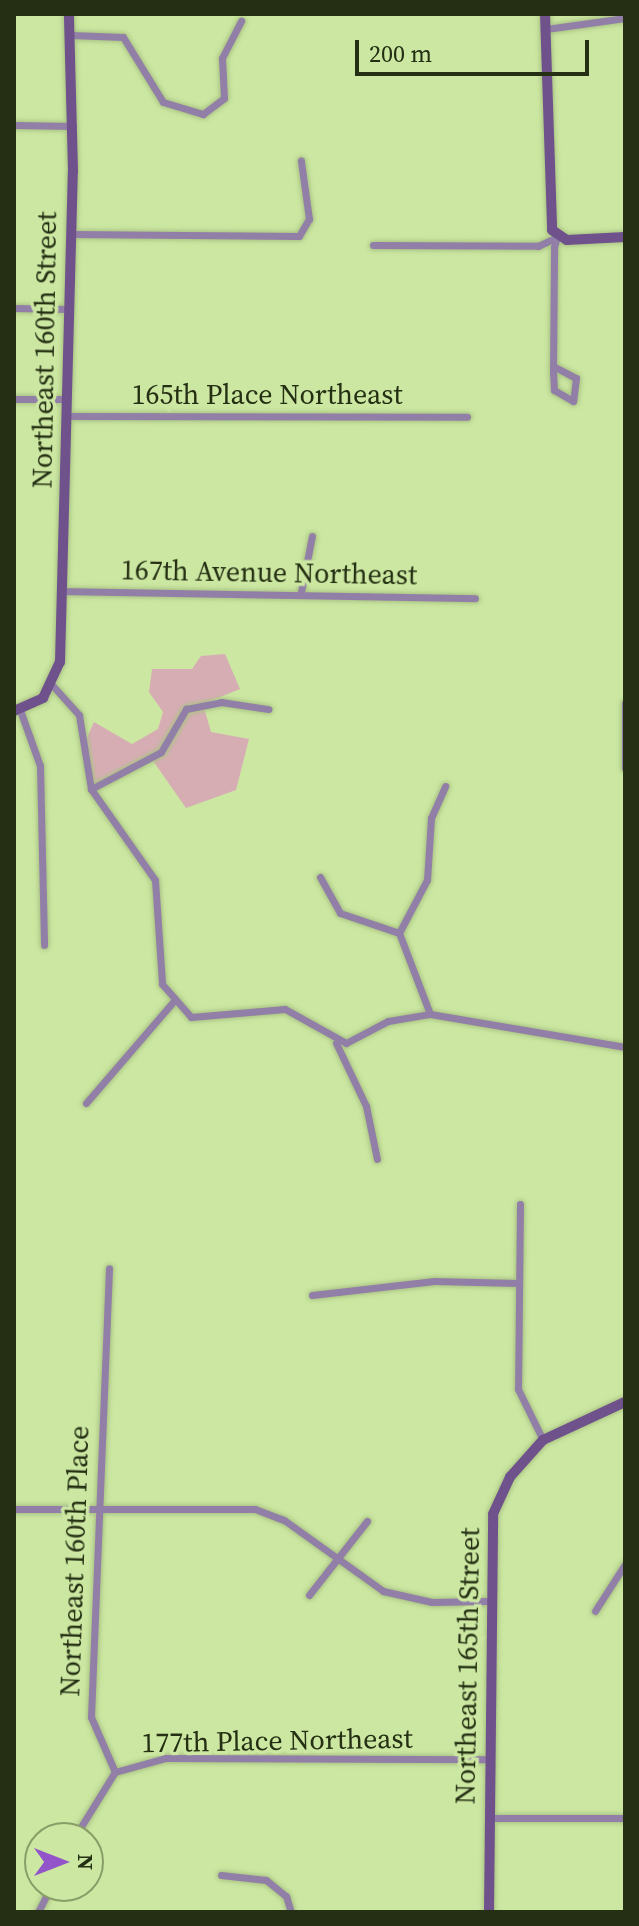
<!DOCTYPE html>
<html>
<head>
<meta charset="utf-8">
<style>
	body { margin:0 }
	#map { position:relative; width:639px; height:1926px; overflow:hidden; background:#cbe7a1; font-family:"Source Serif 4",serif }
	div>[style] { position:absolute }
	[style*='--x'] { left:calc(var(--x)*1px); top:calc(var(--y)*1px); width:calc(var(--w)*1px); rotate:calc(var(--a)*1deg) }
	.green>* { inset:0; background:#d7adb4 }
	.roads { filter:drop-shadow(0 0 2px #aac285) drop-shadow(0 0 2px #aac285) }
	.street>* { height:7px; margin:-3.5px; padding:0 3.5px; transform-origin:3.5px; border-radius:3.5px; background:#927fa7 }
	.secondary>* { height:10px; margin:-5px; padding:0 5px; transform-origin:5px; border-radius:5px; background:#6f528c }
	span { translate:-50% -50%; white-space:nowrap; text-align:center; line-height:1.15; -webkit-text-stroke:7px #cbe7a1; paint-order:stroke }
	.street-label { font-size:28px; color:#242f13 }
	.frame { position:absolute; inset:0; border:16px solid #242f13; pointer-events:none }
	.north { position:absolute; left:24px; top:1822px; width:80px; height:80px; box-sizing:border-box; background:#cbe7a1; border:2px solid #889d68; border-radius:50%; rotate:90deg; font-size:22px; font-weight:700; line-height:32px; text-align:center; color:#242f13 }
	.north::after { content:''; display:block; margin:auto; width:28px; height:36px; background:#9354ca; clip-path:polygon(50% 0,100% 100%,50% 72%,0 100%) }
	.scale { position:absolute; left:355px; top:40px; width:234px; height:36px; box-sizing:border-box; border:4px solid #242f13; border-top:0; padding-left:10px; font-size:24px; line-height:28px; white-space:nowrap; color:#242f13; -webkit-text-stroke:6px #cbe7a1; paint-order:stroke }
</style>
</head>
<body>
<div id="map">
	<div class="green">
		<div style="clip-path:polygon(225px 654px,240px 689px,203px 704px,211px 732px,249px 739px,236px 790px,186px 808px,151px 758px,91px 789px,84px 744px,94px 722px,132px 744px,158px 729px,163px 712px,149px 692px,152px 669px,192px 669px,201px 656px)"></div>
	</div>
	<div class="roads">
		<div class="street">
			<div style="--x:546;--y:29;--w:80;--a:-7.9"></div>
			<div style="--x:70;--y:35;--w:53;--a:2.2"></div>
			<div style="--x:123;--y:37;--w:76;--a:58.4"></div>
			<div style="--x:163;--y:102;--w:42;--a:16.7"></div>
			<div style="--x:203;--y:114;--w:26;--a:-37"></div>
			<div style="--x:224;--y:98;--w:40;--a:-92.9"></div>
			<div style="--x:222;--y:58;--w:42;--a:-62.8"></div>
			<div style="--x:14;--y:125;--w:59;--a:1"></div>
			<div style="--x:71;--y:234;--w:228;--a:0.5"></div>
			<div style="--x:299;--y:236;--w:20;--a:-60"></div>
			<div style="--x:309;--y:219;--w:59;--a:-97.9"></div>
			<div style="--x:373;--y:245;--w:165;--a:0.3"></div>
			<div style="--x:538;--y:246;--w:21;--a:-25"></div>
			<div style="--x:14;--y:308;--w:54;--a:1.1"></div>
			<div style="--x:553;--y:366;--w:26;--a:28"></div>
			<div style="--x:576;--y:378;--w:23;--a:97"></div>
			<div style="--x:573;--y:401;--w:22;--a:-150"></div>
			<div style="--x:554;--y:390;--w:17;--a:-93"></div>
			<div style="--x:553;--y:373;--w:126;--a:-89.5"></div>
			<div style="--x:554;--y:247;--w:10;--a:-73"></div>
			<div style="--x:14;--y:399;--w:53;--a:0"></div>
			<div style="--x:67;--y:416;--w:400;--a:0.1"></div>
			<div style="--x:62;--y:591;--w:413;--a:1"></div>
			<div style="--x:301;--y:592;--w:57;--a:-78.9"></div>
			<div style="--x:53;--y:686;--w:39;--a:48"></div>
			<div style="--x:79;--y:715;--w:75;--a:80.8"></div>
			<div style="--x:91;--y:789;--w:111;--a:54.9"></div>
			<div style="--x:155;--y:880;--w:104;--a:86.1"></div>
			<div style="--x:162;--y:984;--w:44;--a:48.7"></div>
			<div style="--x:191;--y:1017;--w:94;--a:-4.9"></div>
			<div style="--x:285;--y:1009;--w:70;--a:29.1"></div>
			<div style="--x:346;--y:1043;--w:47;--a:-27.6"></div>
			<div style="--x:388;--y:1021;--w:43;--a:-9.5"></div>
			<div style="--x:430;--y:1014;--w:198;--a:9.6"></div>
			<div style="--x:625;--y:703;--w:65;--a:90"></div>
			<div style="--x:20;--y:710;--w:59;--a:70.3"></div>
			<div style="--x:40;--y:766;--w:179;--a:88.7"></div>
			<div style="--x:91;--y:789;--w:79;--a:-27.9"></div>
			<div style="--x:161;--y:752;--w:50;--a:-59.8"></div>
			<div style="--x:186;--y:709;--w:36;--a:-11"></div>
			<div style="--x:221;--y:702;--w:48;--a:8.5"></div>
			<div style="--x:320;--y:877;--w:41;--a:60.9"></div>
			<div style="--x:340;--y:913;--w:62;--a:18.7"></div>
			<div style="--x:430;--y:1014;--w:87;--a:-110.9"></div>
			<div style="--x:399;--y:933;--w:60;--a:-62.2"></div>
			<div style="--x:427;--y:880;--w:62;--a:-86.3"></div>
			<div style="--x:431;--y:818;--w:35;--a:-66"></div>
			<div style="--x:336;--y:1043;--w:70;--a:64.5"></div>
			<div style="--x:366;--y:1106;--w:54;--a:78.3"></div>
			<div style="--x:86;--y:1103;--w:132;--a:-49.3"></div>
			<div style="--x:520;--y:1204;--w:185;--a:90.6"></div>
			<div style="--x:518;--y:1389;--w:57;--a:63.9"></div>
			<div style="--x:312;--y:1295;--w:123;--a:-6.5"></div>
			<div style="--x:434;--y:1281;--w:85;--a:1.3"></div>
			<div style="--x:14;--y:1509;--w:241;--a:0"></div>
			<div style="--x:255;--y:1509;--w:31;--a:21"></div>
			<div style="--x:284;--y:1520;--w:122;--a:35.6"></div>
			<div style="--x:383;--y:1591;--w:50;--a:12.7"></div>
			<div style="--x:432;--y:1602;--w:56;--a:-1"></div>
			<div style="--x:309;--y:1595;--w:94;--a:-51.9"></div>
			<div style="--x:595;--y:1611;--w:56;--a:-57.4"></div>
			<div style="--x:115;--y:1772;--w:52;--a:-15.6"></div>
			<div style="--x:165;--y:1758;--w:324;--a:0.2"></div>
			<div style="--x:489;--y:1818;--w:136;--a:0"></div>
			<div style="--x:74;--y:1838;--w:78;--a:-58.2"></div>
			<div style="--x:115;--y:1772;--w:60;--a:-113.6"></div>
			<div style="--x:91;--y:1717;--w:449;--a:-87.7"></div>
			<div style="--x:221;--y:1875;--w:45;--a:6.3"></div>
			<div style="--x:266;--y:1880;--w:26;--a:39"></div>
			<div style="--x:286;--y:1896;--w:17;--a:73"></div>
			<div style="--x:38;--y:1912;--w:29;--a:-63"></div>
		</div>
		<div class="secondary">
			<div style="--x:545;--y:14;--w:216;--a:88.1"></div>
			<div style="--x:552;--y:230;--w:18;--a:34"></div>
			<div style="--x:567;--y:240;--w:58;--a:-3"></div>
			<div style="--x:14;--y:711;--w:32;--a:-24"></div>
			<div style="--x:43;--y:698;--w:40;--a:-65"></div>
			<div style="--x:60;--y:662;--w:491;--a:-88.5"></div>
			<div style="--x:73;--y:171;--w:157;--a:-91.5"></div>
			<div style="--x:489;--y:1912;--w:398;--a:-89.4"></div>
			<div style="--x:493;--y:1514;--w:41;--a:-65.3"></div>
			<div style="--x:510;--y:1477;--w:50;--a:-48.3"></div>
			<div style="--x:543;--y:1440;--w:90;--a:-24.9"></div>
		</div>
	</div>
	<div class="street-label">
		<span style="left:44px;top:350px;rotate:-89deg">Northeast 160th Street</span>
		<span style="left:267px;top:394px">165th Place Northeast</span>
		<span style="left:269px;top:572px;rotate:1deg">167th Avenue Northeast</span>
		<span style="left:74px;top:1561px;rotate:-88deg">Northeast 160th Place</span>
		<span style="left:467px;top:1666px;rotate:-89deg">Northeast 165th Street</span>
		<span style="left:277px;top:1740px;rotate:-1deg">177th Place Northeast</span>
	</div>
	<div class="frame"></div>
	<div class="north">N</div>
	<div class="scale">200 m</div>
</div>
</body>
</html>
